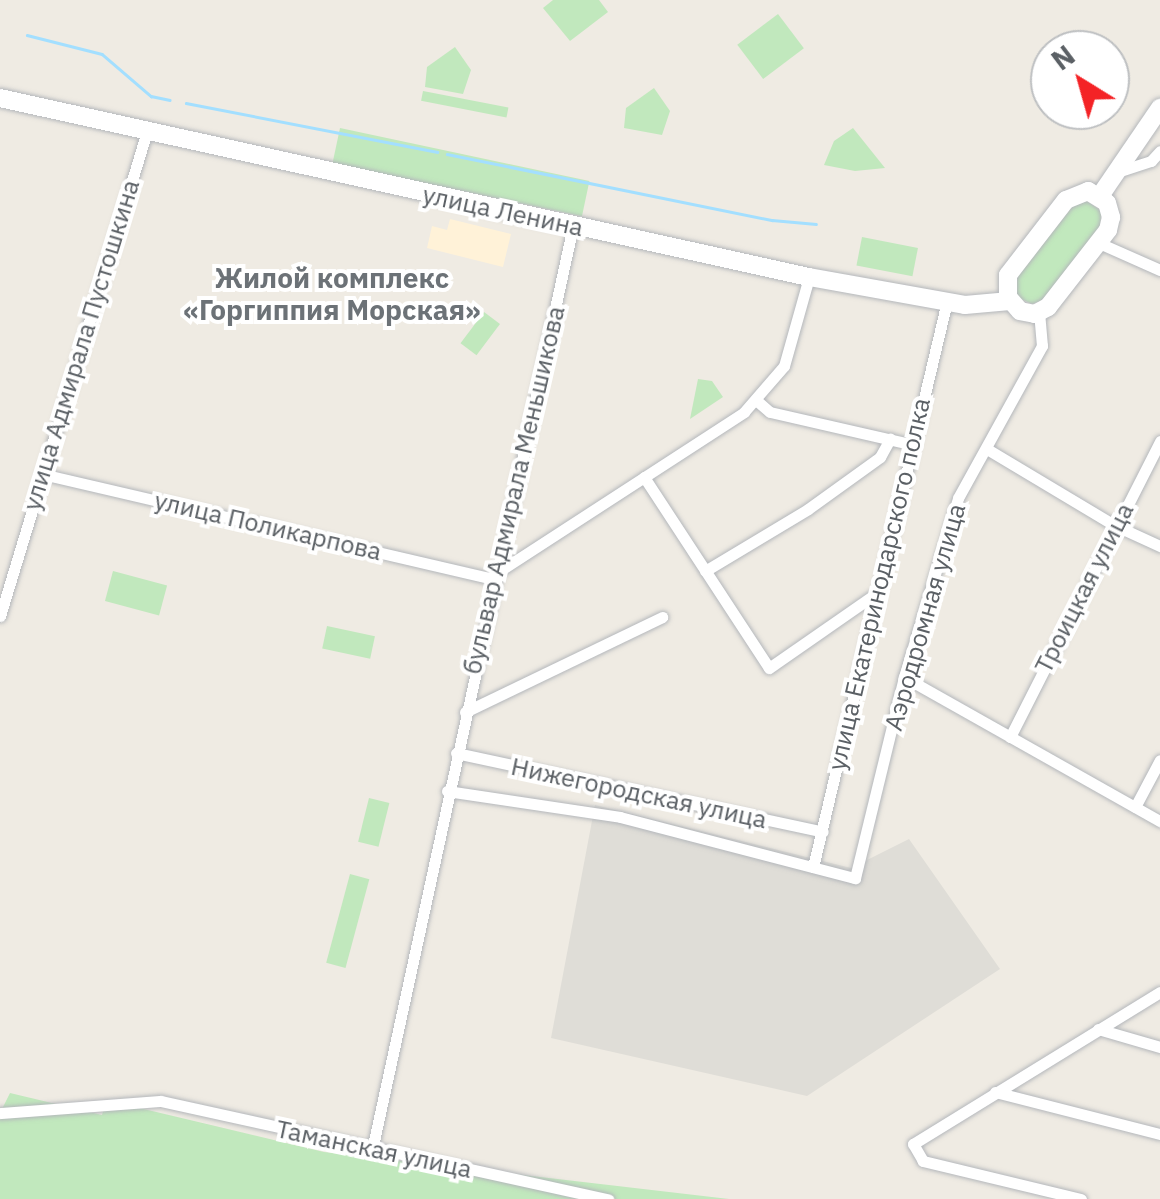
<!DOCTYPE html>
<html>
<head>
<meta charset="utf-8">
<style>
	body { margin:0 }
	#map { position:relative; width:1160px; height:1199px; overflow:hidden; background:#efebe3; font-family:"IBM Plex Sans",sans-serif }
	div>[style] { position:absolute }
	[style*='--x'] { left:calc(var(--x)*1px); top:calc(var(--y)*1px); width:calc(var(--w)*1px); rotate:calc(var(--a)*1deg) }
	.commercial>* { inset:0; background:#fff2d8 }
	.industrial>* { inset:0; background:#dfddd7 }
	.green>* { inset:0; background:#c1e8bd; transform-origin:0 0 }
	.stream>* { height:2.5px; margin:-1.25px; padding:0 1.25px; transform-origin:1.25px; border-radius:1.25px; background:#a3dfff }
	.roads { filter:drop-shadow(0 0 2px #b4b7bb) drop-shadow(0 0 2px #b4b7bb) }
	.street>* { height:11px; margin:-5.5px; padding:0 5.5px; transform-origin:5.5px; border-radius:5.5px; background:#fff }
	.secondary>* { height:18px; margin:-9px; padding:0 9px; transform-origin:9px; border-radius:9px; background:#fff }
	span { translate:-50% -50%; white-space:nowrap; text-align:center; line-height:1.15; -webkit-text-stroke:8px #fff; paint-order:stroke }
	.street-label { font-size:25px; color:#5b6065 }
	.neighbourhood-label { font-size:28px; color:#6c7277; font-weight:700 }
	.north { position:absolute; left:1030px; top:30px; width:100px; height:100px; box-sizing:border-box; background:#fff; border:2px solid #bdbfc1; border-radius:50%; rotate:323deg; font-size:28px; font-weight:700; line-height:40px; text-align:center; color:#5b6065 }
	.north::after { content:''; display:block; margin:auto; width:35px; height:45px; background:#f42326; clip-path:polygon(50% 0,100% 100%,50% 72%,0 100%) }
</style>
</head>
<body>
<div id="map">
	<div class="commercial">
		<div style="clip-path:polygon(450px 219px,511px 234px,503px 267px,427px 248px,432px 226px,447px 230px)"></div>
	</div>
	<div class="industrial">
		<div style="clip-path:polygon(595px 805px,851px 868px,909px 839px,1000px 969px,807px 1096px,551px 1038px)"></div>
	</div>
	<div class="green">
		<div style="clip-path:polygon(553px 0,599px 0,608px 12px,570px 41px,543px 8px)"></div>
		<div style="left:778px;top:14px;width:43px;height:51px;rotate:53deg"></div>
		<div style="clip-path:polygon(455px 47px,471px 70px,463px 94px,425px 87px,427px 67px)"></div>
		<div style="clip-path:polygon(654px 88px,670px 111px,662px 135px,624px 128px,626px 108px)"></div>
		<div style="left:423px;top:91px;width:87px;height:10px;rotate:11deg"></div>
		<div style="left:340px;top:128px;width:255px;height:36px;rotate:12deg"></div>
		<div style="clip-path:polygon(853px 128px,885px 168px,855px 171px,824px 165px,834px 141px)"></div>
		<div style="clip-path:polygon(1087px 201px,1101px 211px,1100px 228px,1043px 300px,1032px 304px,1019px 298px,1015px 291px,1018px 275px,1073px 206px)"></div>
		<div style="left:862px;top:237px;width:57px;height:29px;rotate:11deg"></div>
		<div style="left:484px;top:312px;width:20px;height:39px;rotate:37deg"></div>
		<div style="clip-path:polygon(698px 379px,712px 381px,723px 397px,690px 419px)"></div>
		<div style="left:113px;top:571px;width:56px;height:31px;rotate:15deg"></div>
		<div style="left:327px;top:626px;width:49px;height:23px;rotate:12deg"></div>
		<div style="left:369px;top:798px;width:21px;height:45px;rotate:14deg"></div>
		<div style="left:350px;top:874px;width:20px;height:92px;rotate:15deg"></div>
		<div style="clip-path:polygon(10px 1093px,102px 1115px,106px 1100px,324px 1152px,729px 1199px,0 1199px,0 1113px)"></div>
	</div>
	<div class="stream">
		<div style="--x:27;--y:35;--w:77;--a:14.2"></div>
		<div style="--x:102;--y:54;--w:65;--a:40.6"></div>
		<div style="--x:151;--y:96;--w:19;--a:12"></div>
		<div style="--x:186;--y:103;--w:256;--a:11"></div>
		<div style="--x:447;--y:154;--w:332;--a:11.5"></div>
		<div style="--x:772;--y:220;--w:44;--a:5.2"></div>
	</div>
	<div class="roads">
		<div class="street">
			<div style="--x:1117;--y:172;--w:36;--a:-18"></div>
			<div style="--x:1151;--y:161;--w:13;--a:-48"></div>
			<div style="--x:1099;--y:243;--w:67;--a:23.9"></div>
			<div style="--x:756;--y:400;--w:18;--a:41"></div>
			<div style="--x:770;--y:412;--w:144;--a:12.9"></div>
			<div style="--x:987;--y:449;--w:148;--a:30.9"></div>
			<div style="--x:1114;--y:525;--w:51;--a:24.5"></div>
			<div style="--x:42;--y:474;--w:465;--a:13.1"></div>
			<div style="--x:644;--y:477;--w:228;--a:56.8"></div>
			<div style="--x:769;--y:668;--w:128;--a:-34.8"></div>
			<div style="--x:705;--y:571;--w:120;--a:-31"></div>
			<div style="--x:808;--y:509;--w:89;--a:-35.8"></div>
			<div style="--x:880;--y:457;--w:21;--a:-61"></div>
			<div style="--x:495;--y:574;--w:297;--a:-33"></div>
			<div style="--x:744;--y:412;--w:61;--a:-49"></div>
			<div style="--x:784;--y:366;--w:92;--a:-74.3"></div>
			<div style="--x:0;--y:616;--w:507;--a:-73.14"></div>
			<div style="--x:904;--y:677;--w:294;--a:29.4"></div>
			<div style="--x:465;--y:712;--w:219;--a:-25.7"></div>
			<div style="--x:1010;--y:737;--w:332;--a:-63.1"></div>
			<div style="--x:456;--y:753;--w:375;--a:12.1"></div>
			<div style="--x:447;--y:791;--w:175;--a:8.5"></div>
			<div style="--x:620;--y:817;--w:243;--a:14.6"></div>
			<div style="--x:855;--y:878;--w:207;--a:-76.3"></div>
			<div style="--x:904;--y:677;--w:187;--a:-73.2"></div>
			<div style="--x:958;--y:498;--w:174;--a:-61.1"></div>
			<div style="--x:1042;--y:346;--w:34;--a:-95"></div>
			<div style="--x:1135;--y:807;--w:53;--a:-62"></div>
			<div style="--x:813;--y:867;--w:582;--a:-76.68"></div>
			<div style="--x:1098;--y:1029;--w:65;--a:16.2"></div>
			<div style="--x:995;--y:1092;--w:170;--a:14.3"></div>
			<div style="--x:0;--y:1113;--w:161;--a:-4.3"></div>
			<div style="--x:161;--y:1101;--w:458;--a:12.4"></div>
			<div style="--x:372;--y:1150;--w:946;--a:-77.73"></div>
			<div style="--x:1081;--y:1199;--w:163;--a:-166.5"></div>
			<div style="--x:923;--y:1161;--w:20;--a:-120"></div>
			<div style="--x:913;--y:1144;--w:290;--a:-31.6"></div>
		</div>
		<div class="secondary">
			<div style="--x:0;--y:98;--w:829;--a:12.48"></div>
			<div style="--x:809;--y:277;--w:158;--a:10.2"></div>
			<div style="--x:965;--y:305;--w:45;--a:-5.1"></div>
			<div style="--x:1088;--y:191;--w:22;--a:32"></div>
			<div style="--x:1107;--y:203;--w:15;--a:74"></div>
			<div style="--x:1111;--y:217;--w:13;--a:103"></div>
			<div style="--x:1108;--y:230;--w:98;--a:127.9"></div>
			<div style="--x:1048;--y:307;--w:15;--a:152"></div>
			<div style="--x:1035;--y:314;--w:15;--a:-169"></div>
			<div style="--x:1020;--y:311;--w:18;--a:-131"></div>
			<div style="--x:1008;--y:297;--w:22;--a:-90"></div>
			<div style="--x:1008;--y:275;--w:95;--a:-52.3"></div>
			<div style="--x:1066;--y:200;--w:24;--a:-22"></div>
			<div style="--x:1100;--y:196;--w:107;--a:-55.7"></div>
		</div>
	</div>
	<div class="street-label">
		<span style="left:503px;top:211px;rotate:12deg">улица Ленина</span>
		<span style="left:81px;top:345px;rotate:-73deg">улица Адмирала Пустошкина</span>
		<span style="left:514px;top:490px;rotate:-77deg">бульвар Адмирала Меньшикова</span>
		<span style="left:268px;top:526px;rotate:13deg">улица Поликарпова</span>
		<span style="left:879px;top:584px;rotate:-77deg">улица Екатеринодарского полка</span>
		<span style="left:1084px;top:588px;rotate:-63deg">Троицкая улица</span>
		<span style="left:925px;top:617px;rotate:-74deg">Аэродромная улица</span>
		<span style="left:639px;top:793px;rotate:12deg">Нижегородская улица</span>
		<span style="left:374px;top:1149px;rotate:12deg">Таманская улица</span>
	</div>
	<div class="neighbourhood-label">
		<span style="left:332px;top:294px">Жилой комплекс<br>«Горгиппия Морская»</span>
	</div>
	<div class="north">N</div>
</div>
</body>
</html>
